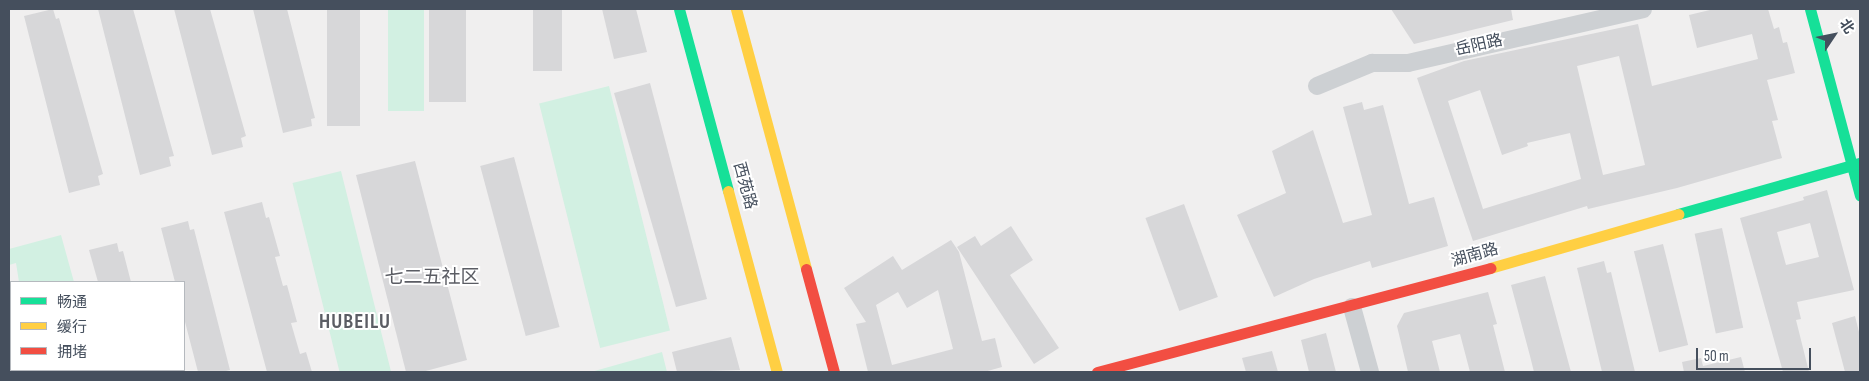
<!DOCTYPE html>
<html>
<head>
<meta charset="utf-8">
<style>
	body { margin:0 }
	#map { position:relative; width:1869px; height:381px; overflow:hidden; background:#f0efef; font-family:"Sofia Sans Condensed","Noto Sans SC",sans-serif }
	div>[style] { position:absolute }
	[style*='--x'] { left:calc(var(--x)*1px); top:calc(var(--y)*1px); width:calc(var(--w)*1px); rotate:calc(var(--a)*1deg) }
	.green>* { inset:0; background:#d2f0e2; transform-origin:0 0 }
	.building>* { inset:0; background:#d7d7d9; transform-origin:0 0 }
	.street>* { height:18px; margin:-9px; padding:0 9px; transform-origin:9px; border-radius:9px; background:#cdd0d3 }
	.fast>* { height:11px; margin:-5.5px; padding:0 5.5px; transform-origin:5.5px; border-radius:5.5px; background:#16e098 }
	.slow>* { height:11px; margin:-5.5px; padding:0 5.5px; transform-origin:5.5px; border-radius:5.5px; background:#ffcf43 }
	.jam>* { height:11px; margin:-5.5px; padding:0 5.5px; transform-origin:5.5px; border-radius:5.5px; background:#f24e42 }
	span { translate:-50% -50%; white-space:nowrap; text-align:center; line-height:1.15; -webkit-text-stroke:4px #fff; paint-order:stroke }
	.street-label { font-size:16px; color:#454f5d }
	.quarter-label { font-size:19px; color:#5b5d64 }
	.district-label { font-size:21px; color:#5b5d64; font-weight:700; letter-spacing:1px }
	.frame { position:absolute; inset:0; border:10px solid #454f5d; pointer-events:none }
	.legend { position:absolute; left:10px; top:281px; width:175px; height:90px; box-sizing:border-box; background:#fff; border:1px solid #b5b9be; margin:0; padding:6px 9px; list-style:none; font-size:15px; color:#454f5d }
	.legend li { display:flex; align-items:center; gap:10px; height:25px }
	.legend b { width:25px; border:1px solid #b5b9be }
	.north { position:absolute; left:1809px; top:10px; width:50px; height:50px; -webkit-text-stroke:4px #fff; paint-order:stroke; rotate:56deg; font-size:14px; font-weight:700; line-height:20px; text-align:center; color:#454f5d }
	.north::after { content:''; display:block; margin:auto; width:18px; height:22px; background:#454f5d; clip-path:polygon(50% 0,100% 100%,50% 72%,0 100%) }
	.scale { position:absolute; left:1696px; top:348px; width:115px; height:22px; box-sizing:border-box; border:2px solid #454f5d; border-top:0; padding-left:6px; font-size:15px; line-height:18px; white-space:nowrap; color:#454f5d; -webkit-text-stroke:4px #fff; paint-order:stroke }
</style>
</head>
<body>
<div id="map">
	<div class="green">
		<div style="left:388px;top:9px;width:36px;height:102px"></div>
		<div style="left:609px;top:86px;width:252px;height:72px;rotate:76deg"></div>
		<div style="left:341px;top:171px;width:207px;height:50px;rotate:76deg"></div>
		<div style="clip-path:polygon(61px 235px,74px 282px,19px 282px,16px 263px,9px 265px,9px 249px)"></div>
		<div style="clip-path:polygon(11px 284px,11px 370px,98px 372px,9px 372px)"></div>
		<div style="clip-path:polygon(662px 352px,667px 372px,591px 372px)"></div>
	</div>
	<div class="building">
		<div style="clip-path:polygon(53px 9px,56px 19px,59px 18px,103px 174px,98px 176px,100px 185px,69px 193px,24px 16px)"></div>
		<div style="clip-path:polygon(98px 9px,133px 9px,174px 156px,169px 157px,171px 166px,140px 175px)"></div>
		<div style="clip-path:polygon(174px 9px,210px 9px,246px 136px,241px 138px,243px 147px,212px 155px)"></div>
		<div style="clip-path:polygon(253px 9px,287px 9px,315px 118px,311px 119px,312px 126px,283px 133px)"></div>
		<div style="left:327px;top:9px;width:33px;height:117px"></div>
		<div style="left:429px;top:9px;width:37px;height:93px"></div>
		<div style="left:533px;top:9px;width:29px;height:62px"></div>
		<div style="clip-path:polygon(602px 9px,636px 9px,647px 52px,614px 59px)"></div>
		<div style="clip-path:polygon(1391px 9px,1511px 9px,1513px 20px,1414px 44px)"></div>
		<div style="clip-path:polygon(evenodd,1714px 9px,1768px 9px,1774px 29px,1779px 27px,1783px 43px,1787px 42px,1795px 73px,1767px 80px,1778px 120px,1772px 121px,1782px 158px,1677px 188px,1588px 209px,1587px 206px,1473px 241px,1417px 78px,1464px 61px,1638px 24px,1652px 86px,1758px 59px,1752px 34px,1697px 48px,1689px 15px,1714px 9px,1619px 56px,1645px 165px,1603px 175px,1577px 66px,1619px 56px,1714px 9px,1480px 90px,1502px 155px,1528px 146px,1527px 143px,1570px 133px,1581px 179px,1483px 209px,1448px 101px,1480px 90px)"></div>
		<div style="clip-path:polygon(650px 83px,707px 299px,676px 307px,614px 93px)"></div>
		<div style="clip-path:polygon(1362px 102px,1364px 110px,1383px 105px,1409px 204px,1434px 197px,1448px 246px,1372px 268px,1370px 261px,1314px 279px,1274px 297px,1237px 215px,1286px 193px,1272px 151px,1313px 130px,1343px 223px,1372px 215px,1343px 107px)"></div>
		<div style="left:514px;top:157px;width:176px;height:35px;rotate:75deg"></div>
		<div style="clip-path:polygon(415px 161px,467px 360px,422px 372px,406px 372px,356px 175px)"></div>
		<div style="clip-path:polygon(evenodd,1827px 190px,1854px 290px,1797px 302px,1801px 319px,1796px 320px,1809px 372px,1783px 372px,1740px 218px,1804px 200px,1803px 197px,1827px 190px,1810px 223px,1819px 257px,1786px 265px,1777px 232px,1810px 223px)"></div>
		<div style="clip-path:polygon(262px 202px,266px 218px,269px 217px,280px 256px,275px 257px,283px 286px,287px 285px,297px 322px,291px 323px,300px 354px,306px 352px,312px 372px,267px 372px,224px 212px)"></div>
		<div style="left:1184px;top:204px;width:99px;height:41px;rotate:70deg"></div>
		<div style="clip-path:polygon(188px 221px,190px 230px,194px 229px,230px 370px,222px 372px,198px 372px,184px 318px,184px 282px,175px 282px,161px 228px)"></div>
		<div style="clip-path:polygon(1011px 226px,1033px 260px,1010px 275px,1059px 348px,1034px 364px,957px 247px,975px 236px,981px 246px)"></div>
		<div style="left:1722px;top:228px;width:102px;height:28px;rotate:78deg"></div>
		<div style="clip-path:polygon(evenodd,951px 240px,959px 252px,982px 341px,995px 338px,1002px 367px,984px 372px,868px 372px,856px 324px,866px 322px,844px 288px,893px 256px,902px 270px,951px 240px,938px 290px,953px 349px,892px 365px,876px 305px,898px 292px,907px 308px,938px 290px)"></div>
		<div style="clip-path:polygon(117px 243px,119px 252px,123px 251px,131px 282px,98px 282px,89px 250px)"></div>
		<div style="left:1663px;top:244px;width:104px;height:30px;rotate:76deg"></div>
		<div style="clip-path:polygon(1604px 261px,1607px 273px,1611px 272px,1635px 372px,1602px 372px,1577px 268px)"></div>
		<div style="clip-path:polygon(1545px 276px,1571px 372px,1534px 372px,1530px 356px,1511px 285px)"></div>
		<div style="clip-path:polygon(1488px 292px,1497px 324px,1493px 325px,1505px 372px,1470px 372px,1460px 334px,1432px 341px,1440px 372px,1408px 372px,1397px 326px,1404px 313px)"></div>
		<div style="clip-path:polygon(1855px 316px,1860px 336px,1860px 372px,1845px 372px,1832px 323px)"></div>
		<div style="clip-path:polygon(1326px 333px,1336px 372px,1309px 372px,1301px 340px)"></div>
		<div style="clip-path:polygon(731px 337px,740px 370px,677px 372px,672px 352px)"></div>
		<div style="clip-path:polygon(1272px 351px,1278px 372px,1246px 372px,1242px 358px)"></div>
		<div style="clip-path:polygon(1741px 357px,1745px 372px,1684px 372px,1682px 362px,1701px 358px,1703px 366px)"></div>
	</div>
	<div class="street">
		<div style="--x:1317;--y:86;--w:60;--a:-22.7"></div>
		<div style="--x:1372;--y:63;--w:36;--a:0"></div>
		<div style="--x:1408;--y:63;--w:241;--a:-12.9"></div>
		<div style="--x:1352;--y:307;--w:67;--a:74.5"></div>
	</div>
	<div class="fast">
		<div style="--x:679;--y:9;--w:188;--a:74.9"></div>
		<div style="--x:1810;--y:9;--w:193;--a:75"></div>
		<div style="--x:1678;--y:214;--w:189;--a:-15.7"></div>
	</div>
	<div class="slow">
		<div style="--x:736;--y:9;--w:269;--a:74.9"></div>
		<div style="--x:728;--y:191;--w:188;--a:74.9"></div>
		<div style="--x:1490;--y:268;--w:196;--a:-16"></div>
	</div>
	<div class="jam">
		<div style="--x:806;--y:269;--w:107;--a:74.8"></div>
		<div style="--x:1097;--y:372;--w:407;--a:-14.8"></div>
	</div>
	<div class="street-label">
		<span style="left:1479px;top:46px;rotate:-13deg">岳阳路</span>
		<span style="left:744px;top:186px;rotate:75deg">西苑路</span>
		<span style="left:1475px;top:256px;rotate:-16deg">湖南路</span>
	</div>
	<div class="quarter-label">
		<span style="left:432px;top:278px">七二五社区</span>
	</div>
	<div class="district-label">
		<span style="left:355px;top:322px">HUBEILU</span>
	</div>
	<div class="frame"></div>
	<ul class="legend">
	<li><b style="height:6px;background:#16e098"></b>畅通</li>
	<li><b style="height:6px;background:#ffcf43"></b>缓行</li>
	<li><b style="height:6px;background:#f24e42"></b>拥堵</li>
	</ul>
	<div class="north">北</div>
	<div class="scale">50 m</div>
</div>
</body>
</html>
